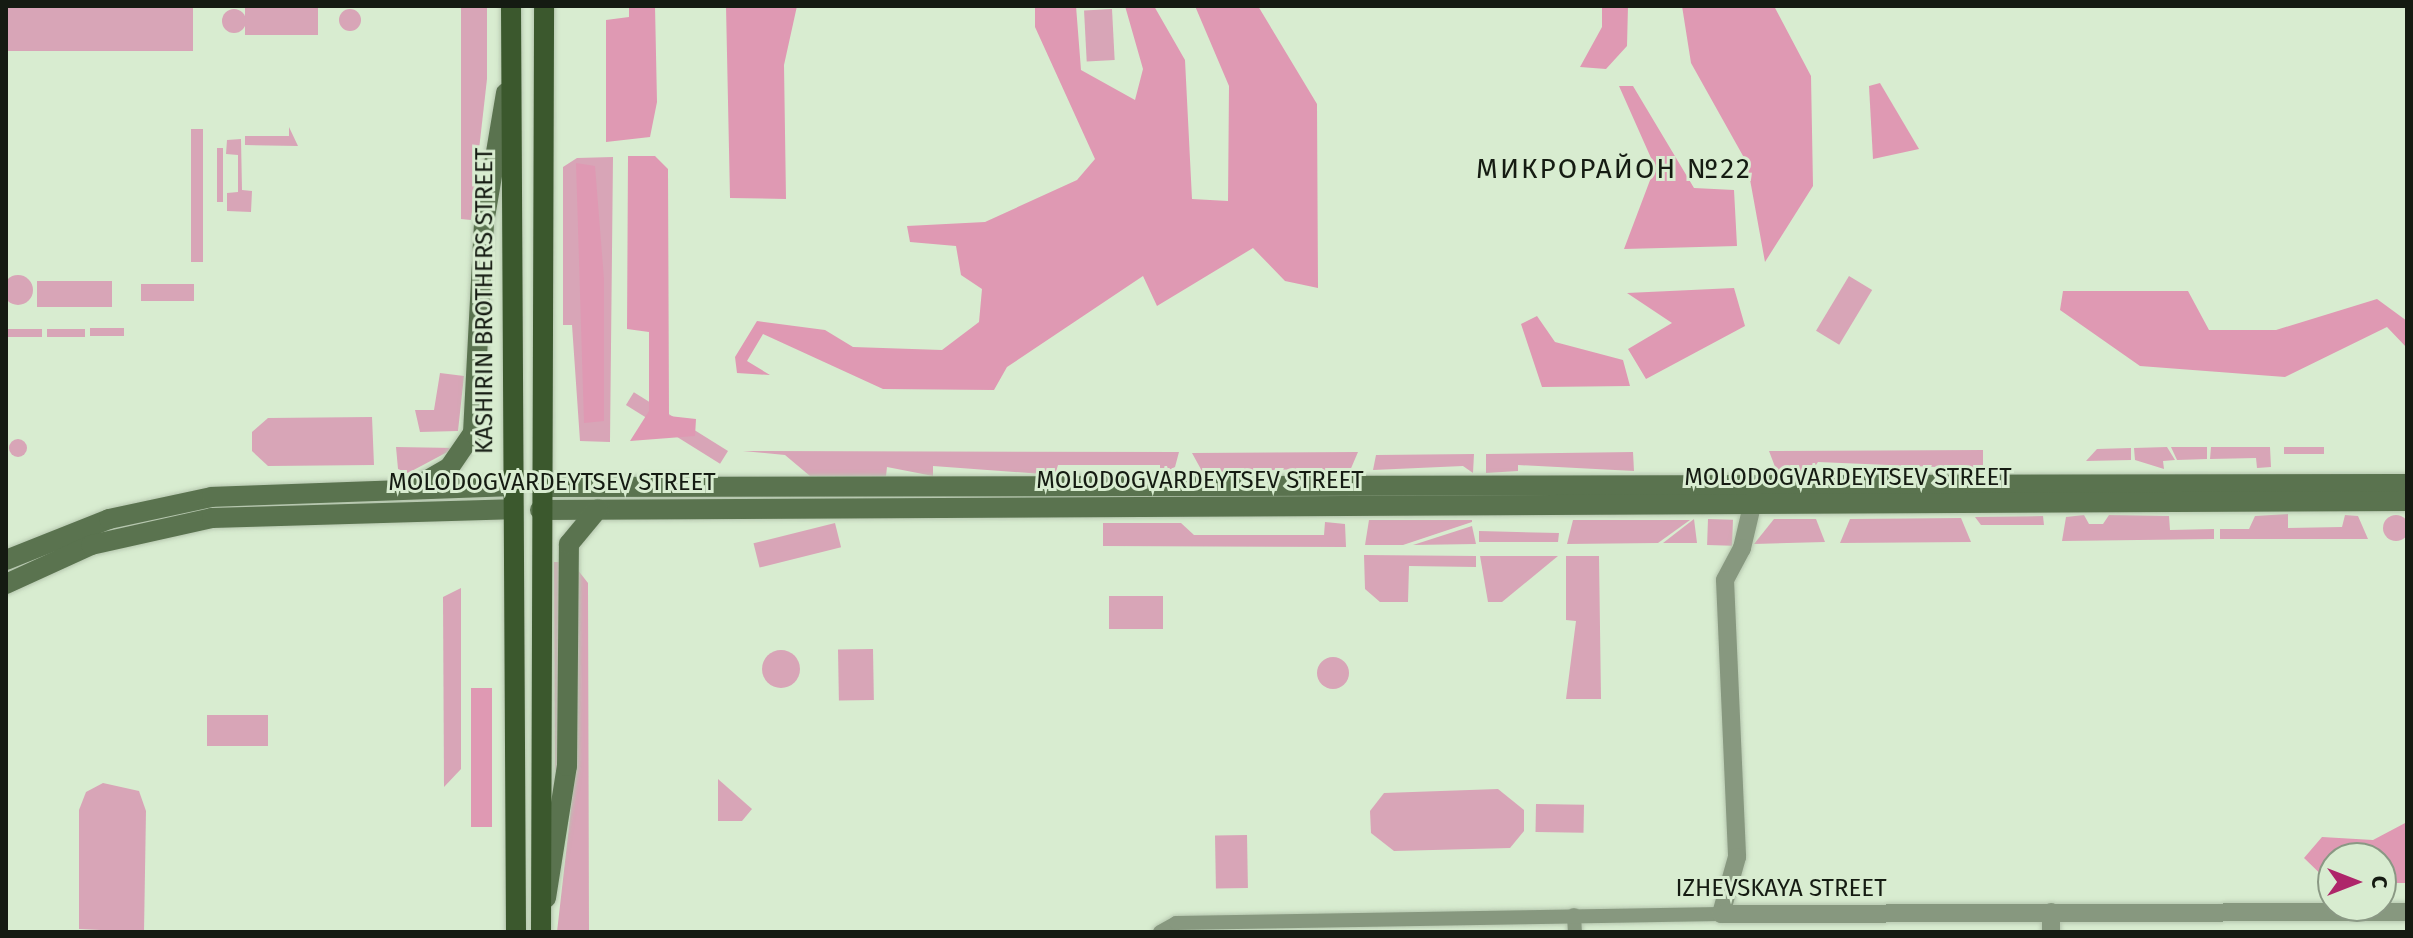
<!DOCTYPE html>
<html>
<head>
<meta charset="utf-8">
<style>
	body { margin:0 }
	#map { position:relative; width:2413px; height:938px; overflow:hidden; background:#d8ecd0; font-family:"Fira Sans",sans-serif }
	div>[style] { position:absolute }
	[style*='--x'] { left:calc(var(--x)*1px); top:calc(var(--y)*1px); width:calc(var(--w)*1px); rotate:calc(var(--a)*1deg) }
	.green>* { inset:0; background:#d8a5b7; transform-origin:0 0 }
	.round { border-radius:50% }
	.forest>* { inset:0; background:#df99b3; transform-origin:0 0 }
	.roads { filter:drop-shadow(0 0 2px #b5c6ae) drop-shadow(0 0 2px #b5c6ae) }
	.minor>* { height:14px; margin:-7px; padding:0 7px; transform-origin:7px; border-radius:7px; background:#87987f }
	.tertiary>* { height:18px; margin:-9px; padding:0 9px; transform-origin:9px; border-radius:9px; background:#87987f }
	.secondary>* { height:20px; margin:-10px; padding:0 10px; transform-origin:10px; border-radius:10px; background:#5a734f }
	.primary>* { height:20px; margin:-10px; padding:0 10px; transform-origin:10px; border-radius:10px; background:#3b582d }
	span { translate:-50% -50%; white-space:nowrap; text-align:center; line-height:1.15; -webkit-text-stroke:6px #d8ecd0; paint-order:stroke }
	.street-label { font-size:24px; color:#151b12 }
	.quarter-label { font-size:28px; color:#151b12; letter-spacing:2px }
	.frame { position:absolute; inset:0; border:8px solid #151b12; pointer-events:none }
	.north { position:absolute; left:2317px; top:842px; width:80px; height:80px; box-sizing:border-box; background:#d8ecd0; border:2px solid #8a9884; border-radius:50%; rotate:90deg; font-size:22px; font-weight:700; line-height:32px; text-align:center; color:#151b12 }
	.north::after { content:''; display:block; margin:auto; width:28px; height:36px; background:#ae266a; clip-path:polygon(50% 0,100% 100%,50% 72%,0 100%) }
</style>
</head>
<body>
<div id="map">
	<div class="green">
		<div style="left:6px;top:6px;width:187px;height:45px"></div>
		<div style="left:245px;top:6px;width:73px;height:29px"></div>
		<div style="clip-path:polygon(461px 6px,487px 6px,487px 79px,471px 220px,461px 219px)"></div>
		<div class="round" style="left:222px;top:9px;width:24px;height:24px"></div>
		<div class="round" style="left:339px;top:9px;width:22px;height:22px"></div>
		<div style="left:1112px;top:9px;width:51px;height:28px;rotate:87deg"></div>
		<div style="clip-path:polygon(289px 127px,298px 146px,245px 145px,245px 136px,289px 136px)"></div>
		<div style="left:191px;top:129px;width:12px;height:133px"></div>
		<div style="clip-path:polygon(241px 139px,242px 190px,252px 191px,251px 212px,227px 211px,227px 193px,238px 192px,238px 155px,226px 154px,227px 140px)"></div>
		<div style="left:217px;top:148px;width:6px;height:54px"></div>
		<div style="clip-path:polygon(613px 157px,610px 442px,580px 441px,572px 325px,563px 325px,563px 167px,577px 158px)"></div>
		<div class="round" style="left:3px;top:275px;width:30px;height:30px"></div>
		<div style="left:1849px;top:276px;width:27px;height:64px;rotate:31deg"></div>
		<div style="left:37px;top:281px;width:75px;height:26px"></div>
		<div style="left:141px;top:284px;width:53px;height:17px"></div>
		<div style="left:90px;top:328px;width:34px;height:8px"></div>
		<div style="left:6px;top:329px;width:36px;height:8px"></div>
		<div style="left:47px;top:329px;width:38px;height:8px"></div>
		<div style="clip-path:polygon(440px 373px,464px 376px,458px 431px,420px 432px,415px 410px,434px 410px)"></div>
		<div style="clip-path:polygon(372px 417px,374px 465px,268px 466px,252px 451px,252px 432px,268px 418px)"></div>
		<div class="round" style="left:9px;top:439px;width:18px;height:18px"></div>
		<div style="clip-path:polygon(396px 447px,455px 448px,408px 473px,398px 469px)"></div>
		<div style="clip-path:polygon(2167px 447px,2175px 460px,2163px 461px,2164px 469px,2135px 460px,2134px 448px)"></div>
		<div style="clip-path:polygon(2171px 447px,2207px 447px,2207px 459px,2177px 460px)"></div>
		<div style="clip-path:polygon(2211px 447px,2270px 447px,2271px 467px,2257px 468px,2256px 458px,2210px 459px)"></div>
		<div style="left:2284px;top:447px;width:40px;height:7px"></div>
		<div style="clip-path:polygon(2131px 448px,2131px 460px,2086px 461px,2097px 449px)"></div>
		<div style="clip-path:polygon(1983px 450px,1983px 469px,1818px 462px,1811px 472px,1777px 472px,1769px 451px)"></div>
		<div style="left:728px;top:451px;width:15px;height:111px;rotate:122deg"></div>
		<div style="clip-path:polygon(743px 451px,1179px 452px,1175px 467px,1160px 474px,1160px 465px,1058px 465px,1055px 475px,933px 466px,933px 476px,887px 467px,886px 476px,810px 476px,785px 455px)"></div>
		<div style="clip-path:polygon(1358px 452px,1349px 473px,1326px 474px,1322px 468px,1203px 473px,1192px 453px)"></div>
		<div style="clip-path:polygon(1633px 452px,1634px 471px,1518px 465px,1518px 471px,1486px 473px,1486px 454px)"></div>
		<div style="clip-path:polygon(1474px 454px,1473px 473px,1463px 466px,1373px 470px,1376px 455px)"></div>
		<div style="clip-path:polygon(2288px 514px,2288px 528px,2342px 527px,2345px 515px,2358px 516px,2368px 539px,2220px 539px,2220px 529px,2249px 529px,2255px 516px)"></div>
		<div class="round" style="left:2383px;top:515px;width:26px;height:26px"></div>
		<div style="clip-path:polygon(2084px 515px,2089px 524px,2103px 524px,2109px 515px,2169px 516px,2170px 530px,2214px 529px,2214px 539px,2062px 541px,2066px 517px)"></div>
		<div style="clip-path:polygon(2043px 516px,2044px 525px,1981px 525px,1975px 517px)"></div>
		<div style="clip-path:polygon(1961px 518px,1971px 542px,1840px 543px,1850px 519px)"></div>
		<div style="clip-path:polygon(1694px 519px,1697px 543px,1663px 543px)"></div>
		<div style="left:1708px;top:519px;width:25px;height:26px;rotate:2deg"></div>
		<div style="clip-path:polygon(1774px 519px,1816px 519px,1825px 542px,1754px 544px)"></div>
		<div style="clip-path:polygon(1369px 520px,1472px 520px,1472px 522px,1403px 545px,1365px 545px)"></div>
		<div style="clip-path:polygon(1573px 520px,1690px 520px,1658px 543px,1567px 544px)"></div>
		<div style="clip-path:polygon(1325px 522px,1345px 524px,1346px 547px,1103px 546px,1103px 523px,1181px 523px,1194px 535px,1324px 535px)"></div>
		<div style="left:835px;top:523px;width:25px;height:84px;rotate:76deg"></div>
		<div style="clip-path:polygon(1472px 526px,1476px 544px,1413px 545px)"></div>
		<div style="clip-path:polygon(1479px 531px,1559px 533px,1558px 542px,1479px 542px)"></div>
		<div style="clip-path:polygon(1364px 555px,1476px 556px,1476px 567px,1409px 566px,1408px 602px,1380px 602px,1365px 589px)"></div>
		<div style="clip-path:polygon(1480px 556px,1558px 556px,1502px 602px,1488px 602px)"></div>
		<div style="clip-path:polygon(1566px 556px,1599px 556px,1601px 699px,1566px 699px,1576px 621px,1566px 620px)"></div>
		<div style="clip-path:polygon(554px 562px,559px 562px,559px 771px,555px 771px)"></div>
		<div style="clip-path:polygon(577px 569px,588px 583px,589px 932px,557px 932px,574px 782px)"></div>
		<div style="clip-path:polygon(461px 588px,461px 769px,444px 787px,443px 597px)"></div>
		<div style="left:1109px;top:596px;width:54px;height:33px"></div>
		<div style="left:873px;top:649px;width:51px;height:35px;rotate:89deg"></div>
		<div class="round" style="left:762px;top:650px;width:38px;height:38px"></div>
		<div class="round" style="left:1317px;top:657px;width:32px;height:32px"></div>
		<div style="left:207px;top:715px;width:61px;height:31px"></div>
		<div style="clip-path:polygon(718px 779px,752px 809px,742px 821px,718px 821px)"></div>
		<div style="clip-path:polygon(103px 783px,139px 791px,146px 811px,144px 932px,79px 929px,79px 810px,86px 792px)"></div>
		<div style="clip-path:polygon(1498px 789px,1524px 810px,1524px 831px,1510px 848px,1394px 851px,1371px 833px,1370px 811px,1384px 793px)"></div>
		<div style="left:1536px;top:804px;width:48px;height:28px;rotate:1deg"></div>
		<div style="left:1247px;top:835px;width:53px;height:32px;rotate:89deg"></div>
	</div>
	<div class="forest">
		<div style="clip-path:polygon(629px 6px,655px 6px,657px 102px,650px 137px,606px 142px,606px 20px,629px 17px)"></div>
		<div style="clip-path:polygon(726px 6px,797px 6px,784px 65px,786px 199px,730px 198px)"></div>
		<div style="clip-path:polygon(1035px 6px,1076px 6px,1081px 70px,1135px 100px,1143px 69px,1125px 6px,1154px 6px,1185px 60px,1192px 199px,1228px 201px,1229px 86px,1195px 6px,1258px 6px,1317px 104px,1318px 288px,1285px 281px,1253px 248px,1157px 306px,1143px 276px,1007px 367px,994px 390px,883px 389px,763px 334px,747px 361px,770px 375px,737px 373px,735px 357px,757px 321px,825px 330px,853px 347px,942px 350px,979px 322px,982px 289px,961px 275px,956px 246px,910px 242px,907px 226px,985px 222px,1077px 180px,1095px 159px,1035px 27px)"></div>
		<div style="clip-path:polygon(1602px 6px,1628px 6px,1627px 46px,1606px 69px,1580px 67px,1602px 27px)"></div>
		<div style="clip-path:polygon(1682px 6px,1774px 6px,1811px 76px,1813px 186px,1765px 262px,1747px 163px,1691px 63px)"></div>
		<div style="clip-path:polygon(1880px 83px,1919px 149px,1873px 159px,1869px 86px)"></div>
		<div style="clip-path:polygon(1619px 86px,1633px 86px,1694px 188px,1734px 190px,1737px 246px,1624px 249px,1655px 167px)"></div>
		<div style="clip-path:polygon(628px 156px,655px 156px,668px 169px,669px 416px,696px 419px,695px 436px,630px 441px,649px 411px,649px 332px,627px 329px)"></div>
		<div style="clip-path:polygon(576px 163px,595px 166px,604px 279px,604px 421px,584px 423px)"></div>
		<div style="clip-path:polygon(1734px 288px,1745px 326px,1646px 379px,1628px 349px,1672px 323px,1627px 293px)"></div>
		<div style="clip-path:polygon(2063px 291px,2188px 291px,2209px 330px,2276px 330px,2377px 299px,2407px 321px,2407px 348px,2387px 327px,2285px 377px,2140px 366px,2060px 310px)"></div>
		<div style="clip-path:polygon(1537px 316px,1555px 342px,1623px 360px,1630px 386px,1542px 387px,1521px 324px)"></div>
		<div style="left:471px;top:688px;width:21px;height:139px"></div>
		<div style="clip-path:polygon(2407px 822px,2407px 883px,2381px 883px,2381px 858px,2333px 858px,2332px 885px,2304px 858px,2322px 837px,2373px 840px)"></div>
	</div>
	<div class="roads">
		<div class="minor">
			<div style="--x:1574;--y:915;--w:17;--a:87"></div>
			<div style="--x:1160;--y:932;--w:18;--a:-29"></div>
			<div style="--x:1176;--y:923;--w:545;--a:-0.95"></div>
		</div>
		<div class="tertiary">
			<div style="--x:1755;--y:493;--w:57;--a:103.3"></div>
			<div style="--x:1742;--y:548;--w:36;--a:118"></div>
			<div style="--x:1725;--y:580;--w:277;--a:87.5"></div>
			<div style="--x:1737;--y:857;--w:59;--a:105.7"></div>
			<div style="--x:1721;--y:914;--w:686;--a:-0.17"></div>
			<div style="--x:2051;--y:912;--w:20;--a:90"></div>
		</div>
		<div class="secondary">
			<div style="--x:419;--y:485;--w:34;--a:-30"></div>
			<div style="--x:449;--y:468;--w:42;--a:-55.6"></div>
			<div style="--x:473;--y:433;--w:210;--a:-87"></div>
			<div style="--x:484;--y:223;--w:132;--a:-80.4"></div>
			<div style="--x:541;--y:487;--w:1866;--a:-0.09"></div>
			<div style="--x:540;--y:510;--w:1867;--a:-0.28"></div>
			<div style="--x:6;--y:560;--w:111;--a:-21.7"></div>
			<div style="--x:109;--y:519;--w:105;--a:-12.1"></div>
			<div style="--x:212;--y:497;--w:299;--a:-2.1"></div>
			<div style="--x:6;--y:584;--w:94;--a:-24.6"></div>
			<div style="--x:91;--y:545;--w:124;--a:-12.6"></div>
			<div style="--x:212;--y:518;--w:299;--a:-1.7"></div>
			<div style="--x:546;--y:898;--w:134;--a:-81"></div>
			<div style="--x:567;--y:766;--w:222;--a:-89.5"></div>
			<div style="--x:569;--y:544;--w:45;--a:-50.4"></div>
		</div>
		<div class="primary">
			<div style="--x:511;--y:6;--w:926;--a:89.69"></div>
			<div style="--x:541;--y:932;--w:926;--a:-89.81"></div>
		</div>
	</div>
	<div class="street-label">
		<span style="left:485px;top:301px;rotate:-90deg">KASHIRIN BROTHERS STREET</span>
		<span style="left:1848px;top:478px">MOLODOGVARDEYTSEV STREET</span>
		<span style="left:1200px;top:481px">MOLODOGVARDEYTSEV STREET</span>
		<span style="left:552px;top:483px">MOLODOGVARDEYTSEV STREET</span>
		<span style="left:1781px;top:889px">IZHEVSKAYA STREET</span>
	</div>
	<div class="quarter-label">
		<span style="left:1614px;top:169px">МИКРОРАЙОН №22</span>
	</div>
	<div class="frame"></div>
	<div class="north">С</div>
</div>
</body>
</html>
